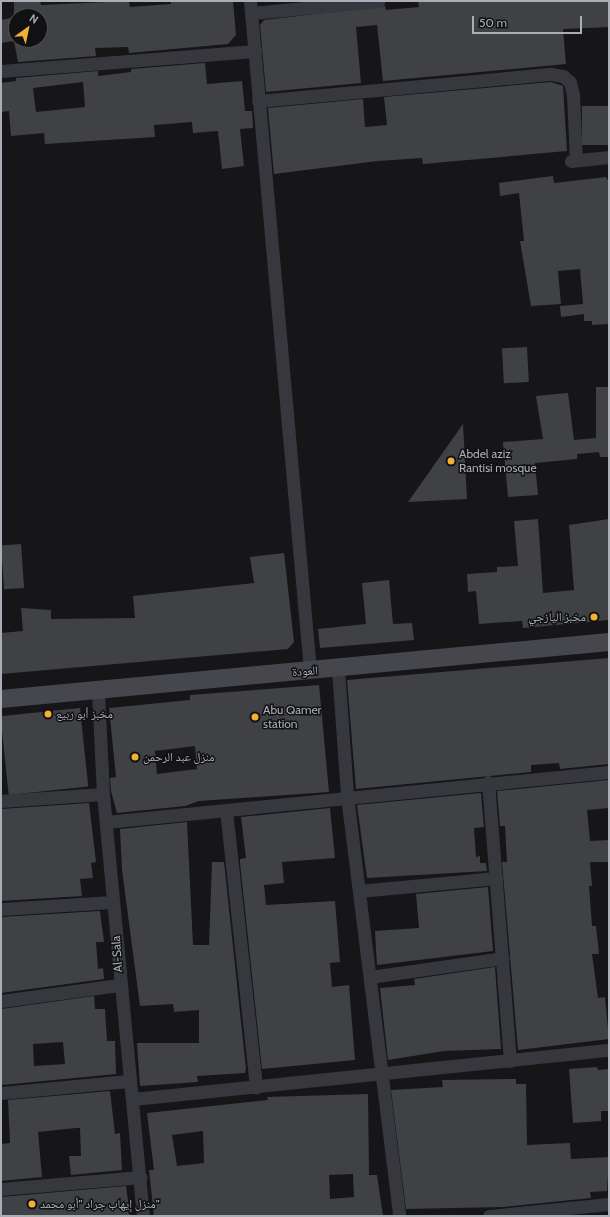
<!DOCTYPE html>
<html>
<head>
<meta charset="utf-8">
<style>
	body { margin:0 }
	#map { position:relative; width:610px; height:1217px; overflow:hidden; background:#161618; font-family:Cabin,"Noto Naskh Arabic",sans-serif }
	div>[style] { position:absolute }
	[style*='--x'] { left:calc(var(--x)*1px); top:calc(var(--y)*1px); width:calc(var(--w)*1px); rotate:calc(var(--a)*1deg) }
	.building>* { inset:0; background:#404145; transform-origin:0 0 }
	.minor>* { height:13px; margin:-6.5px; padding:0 6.5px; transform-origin:6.5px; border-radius:6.5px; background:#37383d }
	.secondary>* { height:18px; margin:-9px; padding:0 9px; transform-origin:9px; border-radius:9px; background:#45474d }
	.dots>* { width:11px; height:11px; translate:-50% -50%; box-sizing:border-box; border:2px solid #111113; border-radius:50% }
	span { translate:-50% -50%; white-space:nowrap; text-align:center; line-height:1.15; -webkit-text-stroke:3px #111113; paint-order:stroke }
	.poi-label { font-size:12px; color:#a8adb8 }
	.left { translate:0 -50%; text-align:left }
	.right { translate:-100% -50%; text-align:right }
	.street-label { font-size:12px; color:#a8adb8 }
	.frame { position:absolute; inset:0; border:2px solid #a8adb8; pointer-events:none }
	.north { position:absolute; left:8px; top:8px; width:40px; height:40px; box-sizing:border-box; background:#111113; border:1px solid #4d4f55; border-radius:50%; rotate:33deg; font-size:11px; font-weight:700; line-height:16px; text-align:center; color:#a8adb8 }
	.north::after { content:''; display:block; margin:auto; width:14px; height:18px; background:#f2b134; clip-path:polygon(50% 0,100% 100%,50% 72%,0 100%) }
	.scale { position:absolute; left:472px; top:16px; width:110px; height:18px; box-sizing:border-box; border:2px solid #a8adb8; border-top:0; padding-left:5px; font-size:12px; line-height:14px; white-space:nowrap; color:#a8adb8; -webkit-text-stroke:3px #111113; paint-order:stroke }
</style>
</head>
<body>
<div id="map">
	<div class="building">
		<div style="clip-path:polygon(14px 1px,40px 1px,41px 5px,129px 1px,130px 7px,171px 4px,171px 1px,233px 1px,236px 35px,228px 44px,129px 53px,128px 47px,95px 48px,96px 56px,18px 62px,14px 41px,1px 43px,1px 20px,16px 17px,16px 40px,40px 40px,40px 16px,14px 16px)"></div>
		<div style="clip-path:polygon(609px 1px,609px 27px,563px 29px,566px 64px,383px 81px,377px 25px,356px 27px,361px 83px,266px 92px,260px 25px,264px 20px,385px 6px,386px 10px,419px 7px,418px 2px,433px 1px)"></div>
		<div style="clip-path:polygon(evenodd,205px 63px,207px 84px,242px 81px,245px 111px,252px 111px,253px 128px,240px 129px,244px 166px,222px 169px,218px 131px,193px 133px,192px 122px,154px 125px,155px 137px,45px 144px,44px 133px,11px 136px,9px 111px,2px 112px,1px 83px,16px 81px,16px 78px,98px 71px,98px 76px,131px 72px,131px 69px,205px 63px,83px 82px,85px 107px,36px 112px,33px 88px,83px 82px)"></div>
		<div style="clip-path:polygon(551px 82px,563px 86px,567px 151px,423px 164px,422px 158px,378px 161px,274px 174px,268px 108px,363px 99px,365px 127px,387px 125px,384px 97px)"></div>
		<div style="left:609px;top:106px;width:39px;height:27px;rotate:90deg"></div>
		<div style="clip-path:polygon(553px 176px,554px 183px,606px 177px,609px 182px,609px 324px,592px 325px,592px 321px,584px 321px,584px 314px,561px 317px,560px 306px,583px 304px,580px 269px,558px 271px,561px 304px,531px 306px,520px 241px,524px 241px,519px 193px,500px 196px,499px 183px)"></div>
		<div style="left:527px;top:347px;width:35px;height:25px;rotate:87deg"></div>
		<div style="clip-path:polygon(596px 387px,609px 387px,609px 457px,600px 457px,599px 452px,577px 454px,577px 459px,535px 463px,538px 495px,508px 497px,503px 442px,543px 439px,536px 396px,568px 393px,574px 440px,596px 438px)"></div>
		<div style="clip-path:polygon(463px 424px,467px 499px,408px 502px)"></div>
		<div style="clip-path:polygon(538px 519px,543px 593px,574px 590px,569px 525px,609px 519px,609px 620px,523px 628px,522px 621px,479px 624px,476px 591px,468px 592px,467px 574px,497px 572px,497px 567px,518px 566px,514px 521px)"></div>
		<div style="left:21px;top:544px;width:44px;height:20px;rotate:86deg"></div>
		<div style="clip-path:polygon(284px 553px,294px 642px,288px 649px,1px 674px,1px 633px,23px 631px,21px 608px,51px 610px,51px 619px,135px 618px,133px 596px,254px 583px,250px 557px)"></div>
		<div style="clip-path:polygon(389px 580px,393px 624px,412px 623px,414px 640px,320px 648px,318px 629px,366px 624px,362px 583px)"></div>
		<div style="clip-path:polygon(609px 658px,609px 764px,560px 769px,559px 763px,531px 765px,531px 772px,356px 789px,347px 680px)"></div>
		<div style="clip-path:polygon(evenodd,319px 685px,329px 792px,199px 801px,185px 806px,117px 813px,111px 791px,110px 778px,116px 777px,109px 708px,190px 700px,190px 695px,319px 685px,195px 746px,197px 769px,157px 774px,155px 751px,195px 746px)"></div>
		<div style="left:80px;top:708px;width:79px;height:80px;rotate:84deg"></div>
		<div style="clip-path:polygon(609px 780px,609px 808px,587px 810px,590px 841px,609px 840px,609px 862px,590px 862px,592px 886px,589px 886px,592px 926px,596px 926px,599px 954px,592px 954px,598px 998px,605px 997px,609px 1039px,518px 1050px,502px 862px,507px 862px,505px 826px,500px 826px,497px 791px)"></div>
		<div style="clip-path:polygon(481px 793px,484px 827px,474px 828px,476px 857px,480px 856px,480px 863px,486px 863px,487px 871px,367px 878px,357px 805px)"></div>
		<div style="clip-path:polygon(89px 803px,96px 862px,91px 863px,93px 878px,80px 879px,82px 896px,1px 901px,1px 809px)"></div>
		<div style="clip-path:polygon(330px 808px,335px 858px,282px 862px,284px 883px,264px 885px,266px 905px,335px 901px,340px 962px,330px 963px,332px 987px,349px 985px,355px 1060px,262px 1069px,240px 863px,240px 859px,246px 858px,241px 817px)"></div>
		<div style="clip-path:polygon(187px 822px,193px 945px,209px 945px,212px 862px,224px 862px,246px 1069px,245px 1073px,197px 1076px,198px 1082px,140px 1086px,137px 1043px,199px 1043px,199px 1010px,174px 1012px,173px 1004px,140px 1006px,122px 870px,120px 829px)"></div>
		<div style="clip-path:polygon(488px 887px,493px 951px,377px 965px,375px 931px,419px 928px,416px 894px)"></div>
		<div style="clip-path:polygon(100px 911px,104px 942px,96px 942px,98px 969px,103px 968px,104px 979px,1px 993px,1px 917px)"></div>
		<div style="clip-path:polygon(495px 967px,501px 1049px,444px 1051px,388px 1060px,380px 988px,415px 985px,414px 979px)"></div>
		<div style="clip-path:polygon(evenodd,94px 996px,95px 1009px,105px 1009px,107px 1041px,115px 1041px,116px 1074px,2px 1085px,1px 1009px,94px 996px,63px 1042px,65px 1064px,34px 1066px,33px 1044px,63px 1042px)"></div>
		<div style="clip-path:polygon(597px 1067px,598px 1070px,609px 1069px,609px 1111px,601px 1111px,601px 1121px,573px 1123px,569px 1069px)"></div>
		<div style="clip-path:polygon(516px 1079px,516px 1084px,526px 1084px,527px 1145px,570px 1143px,571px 1159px,609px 1157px,607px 1191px,590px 1192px,591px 1198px,503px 1207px,406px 1209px,391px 1090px,443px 1087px,442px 1080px)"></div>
		<div style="clip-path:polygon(110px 1091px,115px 1134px,120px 1133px,122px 1170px,71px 1175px,69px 1156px,81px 1156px,80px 1128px,76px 1128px,38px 1132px,42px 1177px,1px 1181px,1px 1144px,10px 1143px,8px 1100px)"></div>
		<div style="clip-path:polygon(evenodd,368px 1094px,369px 1175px,377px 1175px,383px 1216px,154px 1216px,149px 1170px,154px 1170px,147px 1113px,268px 1100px,267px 1097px,368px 1094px,203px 1131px,204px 1163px,177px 1166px,172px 1135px,203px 1131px,368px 1094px,353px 1174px,354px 1197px,330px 1199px,329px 1175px,353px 1174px)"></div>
		<div style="clip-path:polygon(126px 1186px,130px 1216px,1px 1216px,1px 1197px)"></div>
	</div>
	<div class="minor">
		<div style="--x:250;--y:1;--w:672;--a:84.88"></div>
		<div style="--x:252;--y:13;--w:127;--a:-5.4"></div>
		<div style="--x:1;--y:71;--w:255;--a:-4.5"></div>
		<div style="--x:258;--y:101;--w:294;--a:-5.3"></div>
		<div style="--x:551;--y:74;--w:12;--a:9"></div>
		<div style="--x:563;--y:76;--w:9;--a:41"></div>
		<div style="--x:570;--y:82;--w:13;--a:77"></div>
		<div style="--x:573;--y:95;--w:65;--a:87.4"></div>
		<div style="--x:571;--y:161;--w:38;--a:-6"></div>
		<div style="--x:338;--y:669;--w:127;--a:85.9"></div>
		<div style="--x:347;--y:796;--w:423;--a:82.9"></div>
		<div style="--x:98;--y:692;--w:102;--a:87.2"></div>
		<div style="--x:103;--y:794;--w:424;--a:84.6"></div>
		<div style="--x:488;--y:782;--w:280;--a:85.5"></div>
		<div style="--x:1;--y:801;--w:102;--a:-3.9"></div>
		<div style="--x:226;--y:810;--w:279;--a:83.8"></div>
		<div style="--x:106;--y:822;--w:505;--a:-5.68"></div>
		<div style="--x:359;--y:891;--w:138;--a:-5.4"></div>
		<div style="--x:1;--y:909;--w:112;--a:-3.6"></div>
		<div style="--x:370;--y:977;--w:134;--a:-8.1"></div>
		<div style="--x:1;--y:1001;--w:119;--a:-7.7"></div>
		<div style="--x:1;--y:1093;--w:128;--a:-5.4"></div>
		<div style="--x:133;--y:1099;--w:479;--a:-5.9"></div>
		<div style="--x:1;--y:1189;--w:140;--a:-4.9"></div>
		<div style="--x:489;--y:1216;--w:121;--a:-5.7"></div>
	</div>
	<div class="secondary">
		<div style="--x:1;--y:699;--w:611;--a:-5.36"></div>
	</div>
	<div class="dots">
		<div style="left:451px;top:461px;background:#f2b134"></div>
		<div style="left:594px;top:617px;background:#f2b134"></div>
		<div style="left:48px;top:714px;background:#f2b134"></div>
		<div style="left:255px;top:717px;background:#f2b134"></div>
		<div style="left:135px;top:757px;background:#f2b134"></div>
		<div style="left:32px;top:1204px;background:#f2b134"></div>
	</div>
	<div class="poi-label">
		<span class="left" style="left:459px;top:461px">Abdel aziz<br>Rantisi mosque</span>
		<span class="right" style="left:586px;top:617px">مخبز اليازجي</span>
		<span class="left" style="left:263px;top:717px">Abu Qamer<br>station</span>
		<span class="left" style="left:56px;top:714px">مخبز أبو ربيع</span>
		<span class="left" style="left:143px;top:757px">منزل عبد الرحمن</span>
		<span class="left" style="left:40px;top:1204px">منزل إيهاب جراد "أبو محمد"</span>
	</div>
	<div class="street-label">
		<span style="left:305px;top:671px;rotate:-4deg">العودة</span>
		<span style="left:117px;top:954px;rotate:-94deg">Al-Sala</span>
	</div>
	<div class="frame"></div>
	<div class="north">N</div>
	<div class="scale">50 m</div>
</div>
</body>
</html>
